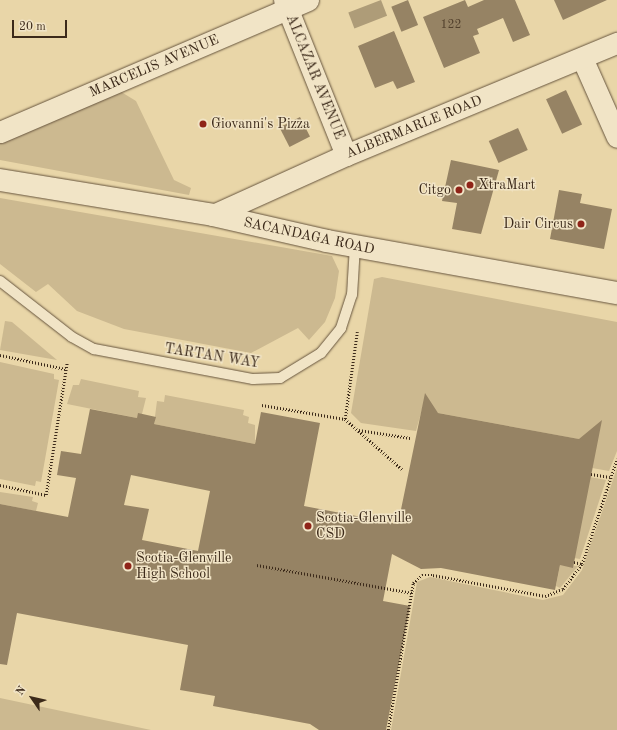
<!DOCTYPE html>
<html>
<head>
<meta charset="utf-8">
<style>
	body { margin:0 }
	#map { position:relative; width:617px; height:730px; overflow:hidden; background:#e9d6a8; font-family:"Old Standard TT",serif }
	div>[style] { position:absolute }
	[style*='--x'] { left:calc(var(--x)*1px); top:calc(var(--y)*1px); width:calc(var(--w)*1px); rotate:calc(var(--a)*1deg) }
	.green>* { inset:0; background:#ccb990 }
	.water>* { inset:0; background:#ae9c78; transform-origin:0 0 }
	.building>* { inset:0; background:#968364; transform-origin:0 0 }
	.path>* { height:2.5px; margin-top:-1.25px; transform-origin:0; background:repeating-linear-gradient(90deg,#3c2a1a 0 1px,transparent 0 3px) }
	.roads { filter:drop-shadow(0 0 1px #67553e) drop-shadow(0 0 1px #67553e) }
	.lane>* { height:10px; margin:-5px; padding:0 5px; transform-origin:5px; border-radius:5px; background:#f1e4c6 }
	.street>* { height:21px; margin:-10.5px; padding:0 10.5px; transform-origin:10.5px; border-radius:10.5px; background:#f1e4c6 }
	.secondary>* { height:22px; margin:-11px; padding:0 11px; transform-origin:11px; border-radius:11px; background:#f1e4c6 }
	.dots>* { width:11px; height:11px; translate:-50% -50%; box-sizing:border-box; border:2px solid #f1e4c6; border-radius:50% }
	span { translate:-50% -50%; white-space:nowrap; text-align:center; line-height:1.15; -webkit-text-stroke:3px #f1e4c6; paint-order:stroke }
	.number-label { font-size:12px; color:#52402c }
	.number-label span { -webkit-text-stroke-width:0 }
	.street-label { font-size:14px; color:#3c2a1a }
	.poi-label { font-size:14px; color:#3c2a1a }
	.left { translate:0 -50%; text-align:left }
	.right { translate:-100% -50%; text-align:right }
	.north { position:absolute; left:12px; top:678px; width:40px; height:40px; -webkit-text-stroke:3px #f1e4c6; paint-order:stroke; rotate:304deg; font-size:11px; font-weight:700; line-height:16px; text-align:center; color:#3c2a1a }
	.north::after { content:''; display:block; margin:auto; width:14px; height:18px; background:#3c2a1a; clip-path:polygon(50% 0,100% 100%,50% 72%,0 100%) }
	.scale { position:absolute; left:12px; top:20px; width:55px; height:18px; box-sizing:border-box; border:2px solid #3c2a1a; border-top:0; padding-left:5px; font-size:12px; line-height:14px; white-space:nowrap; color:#3c2a1a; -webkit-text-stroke:3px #f1e4c6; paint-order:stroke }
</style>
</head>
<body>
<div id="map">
	<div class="green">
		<div style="clip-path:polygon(118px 90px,136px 101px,174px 180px,191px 188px,189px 195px,0 160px,0 141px)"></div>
		<div style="clip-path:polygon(0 198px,332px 256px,339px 271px,335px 298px,325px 322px,309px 340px,298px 328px,251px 353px,124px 329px,77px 311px,48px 284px,36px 292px,0 264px)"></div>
		<div style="clip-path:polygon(382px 277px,617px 322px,617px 451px,609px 471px,592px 468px,584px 440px,433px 412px,424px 402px,416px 431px,361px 423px,351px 413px,374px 279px)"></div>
		<div style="clip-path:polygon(5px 321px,12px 322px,57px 360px,0 350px)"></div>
		<div style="clip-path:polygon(0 362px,54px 374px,54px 379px,59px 380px,41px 482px,36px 481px,35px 486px,0 479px)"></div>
		<div style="clip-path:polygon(81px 379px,139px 391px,138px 397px,146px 398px,142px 414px,137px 418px,67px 404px,73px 385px,79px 385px)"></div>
		<div style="clip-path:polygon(165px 395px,244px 410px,243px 415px,249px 417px,248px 423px,255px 425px,255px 444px,154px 424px,157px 401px,164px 402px)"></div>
		<div style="clip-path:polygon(617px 468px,617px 730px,391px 730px,417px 582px,430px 577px,543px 600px,563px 595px,582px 570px)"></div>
		<div style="clip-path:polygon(590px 477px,606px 480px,580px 559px,574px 558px)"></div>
		<div style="clip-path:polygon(0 492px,33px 497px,32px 501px,38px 503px,36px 511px,0 504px)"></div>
		<div style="clip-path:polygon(560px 565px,578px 566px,560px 588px,556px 586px)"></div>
		<div style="clip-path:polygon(0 698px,151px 730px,0 730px)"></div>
	</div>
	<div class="water">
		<div style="left:381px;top:0;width:17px;height:35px;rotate:69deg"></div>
	</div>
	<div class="building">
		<div style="left:408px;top:0;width:27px;height:18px;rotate:68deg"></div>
		<div style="clip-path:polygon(465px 0,468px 7px,484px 0,515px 0,530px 35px,513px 42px,503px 18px,477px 29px,479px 34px,473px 36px,480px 53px,444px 68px,423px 17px)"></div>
		<div style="clip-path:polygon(554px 0,607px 0,563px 20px)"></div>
		<div style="clip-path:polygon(394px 31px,415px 82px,397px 89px,393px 81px,375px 88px,358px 46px)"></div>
		<div style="left:566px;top:90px;width:38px;height:22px;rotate:65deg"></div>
		<div style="left:300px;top:117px;width:22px;height:23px;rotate:63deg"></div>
		<div style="left:518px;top:128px;width:24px;height:32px;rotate:66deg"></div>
		<div style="clip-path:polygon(451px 160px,499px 170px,481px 234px,452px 229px,457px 203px,442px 201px)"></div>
		<div style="clip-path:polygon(559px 190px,582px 194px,580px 203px,612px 209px,604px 249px,550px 239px)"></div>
		<div style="clip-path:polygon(evenodd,425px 393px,438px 413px,579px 439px,602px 420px,573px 568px,560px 565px,555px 590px,441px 568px,421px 569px,392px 554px,383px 601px,410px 606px,386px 730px,319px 730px,310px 724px,213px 706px,215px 696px,180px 690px,188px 645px,17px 613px,7px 665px,0 664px,0 504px,68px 517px,76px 478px,57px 475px,61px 451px,81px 454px,90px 409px,137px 418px,138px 413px,156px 417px,154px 424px,255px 444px,261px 412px,320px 423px,304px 506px,398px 524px,425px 393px,131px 475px,210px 491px,198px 551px,142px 540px,149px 509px,124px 505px,131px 475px)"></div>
	</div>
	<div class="path">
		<div style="--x:0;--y:355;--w:67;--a:12"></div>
		<div style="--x:262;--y:405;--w:84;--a:9.6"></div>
		<div style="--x:345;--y:419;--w:77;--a:41.3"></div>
		<div style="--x:345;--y:419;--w:88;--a:-82.1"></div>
		<div style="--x:359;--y:430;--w:52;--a:8.9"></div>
		<div style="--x:591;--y:474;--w:19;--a:9"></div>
		<div style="--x:0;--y:485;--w:47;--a:12.3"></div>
		<div style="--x:46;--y:495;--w:134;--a:-81"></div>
		<div style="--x:574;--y:562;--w:8;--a:14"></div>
		<div style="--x:257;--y:565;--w:158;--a:10.2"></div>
		<div style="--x:388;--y:730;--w:149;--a:-80.3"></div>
		<div style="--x:413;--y:583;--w:12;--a:-42"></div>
		<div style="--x:422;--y:575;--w:11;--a:0"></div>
		<div style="--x:433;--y:575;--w:114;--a:10.6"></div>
		<div style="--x:545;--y:596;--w:19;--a:-21"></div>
		<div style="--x:563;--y:589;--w:31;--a:-53"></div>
		<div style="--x:582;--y:564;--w:111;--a:-71.6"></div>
	</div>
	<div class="roads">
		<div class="lane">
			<div style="--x:0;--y:281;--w:91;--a:37.9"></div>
			<div style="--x:72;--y:337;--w:25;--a:29"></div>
			<div style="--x:94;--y:349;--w:162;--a:10.7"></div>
			<div style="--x:253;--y:379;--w:27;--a:-2"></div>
			<div style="--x:280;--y:378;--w:48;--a:-31.4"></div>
			<div style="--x:321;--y:353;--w:32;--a:-51"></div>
			<div style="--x:341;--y:328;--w:35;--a:-72"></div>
			<div style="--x:352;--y:295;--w:49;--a:-86.5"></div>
		</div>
		<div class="street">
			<div style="--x:284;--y:0;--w:167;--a:68.2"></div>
			<div style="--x:582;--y:58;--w:86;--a:66.1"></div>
			<div style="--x:0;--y:132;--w:335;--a:-23.2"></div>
			<div style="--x:213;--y:215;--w:146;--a:-24.3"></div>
			<div style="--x:346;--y:155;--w:293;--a:-22.5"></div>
		</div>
		<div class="secondary">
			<div style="--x:0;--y:180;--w:216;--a:9.3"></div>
			<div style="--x:213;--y:215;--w:117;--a:12.8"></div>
			<div style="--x:327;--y:241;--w:295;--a:10.2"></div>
		</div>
	</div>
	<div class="dots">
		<div style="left:203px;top:124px;background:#8f2418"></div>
		<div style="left:470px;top:185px;background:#8f2418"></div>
		<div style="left:459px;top:190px;background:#8f2418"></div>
		<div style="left:581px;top:224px;background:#8f2418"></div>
		<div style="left:308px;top:526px;background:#8f2418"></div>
		<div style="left:128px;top:566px;background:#8f2418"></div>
	</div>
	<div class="number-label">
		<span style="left:451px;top:26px">122</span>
	</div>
	<div class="street-label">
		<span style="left:154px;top:66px;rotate:-23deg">MARCELIS AVENUE</span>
		<span style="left:315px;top:77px;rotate:68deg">ALCAZAR AVENUE</span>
		<span style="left:414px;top:127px;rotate:-22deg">ALBERMARLE ROAD</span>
		<span style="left:309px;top:236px;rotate:12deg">SACANDAGA ROAD</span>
		<span style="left:212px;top:356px;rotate:9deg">TARTAN WAY</span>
	</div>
	<div class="poi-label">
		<span class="left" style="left:211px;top:124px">Giovanni's Pizza</span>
		<span class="left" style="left:478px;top:185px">XtraMart</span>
		<span class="right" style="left:451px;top:190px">Citgo</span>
		<span class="right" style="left:573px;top:224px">Dair Circus</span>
		<span class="left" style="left:316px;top:526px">Scotia-Glenville<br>CSD</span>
		<span class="left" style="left:136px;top:566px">Scotia-Glenville<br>High School</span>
	</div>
	<div class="north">N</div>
	<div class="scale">20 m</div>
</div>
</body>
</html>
